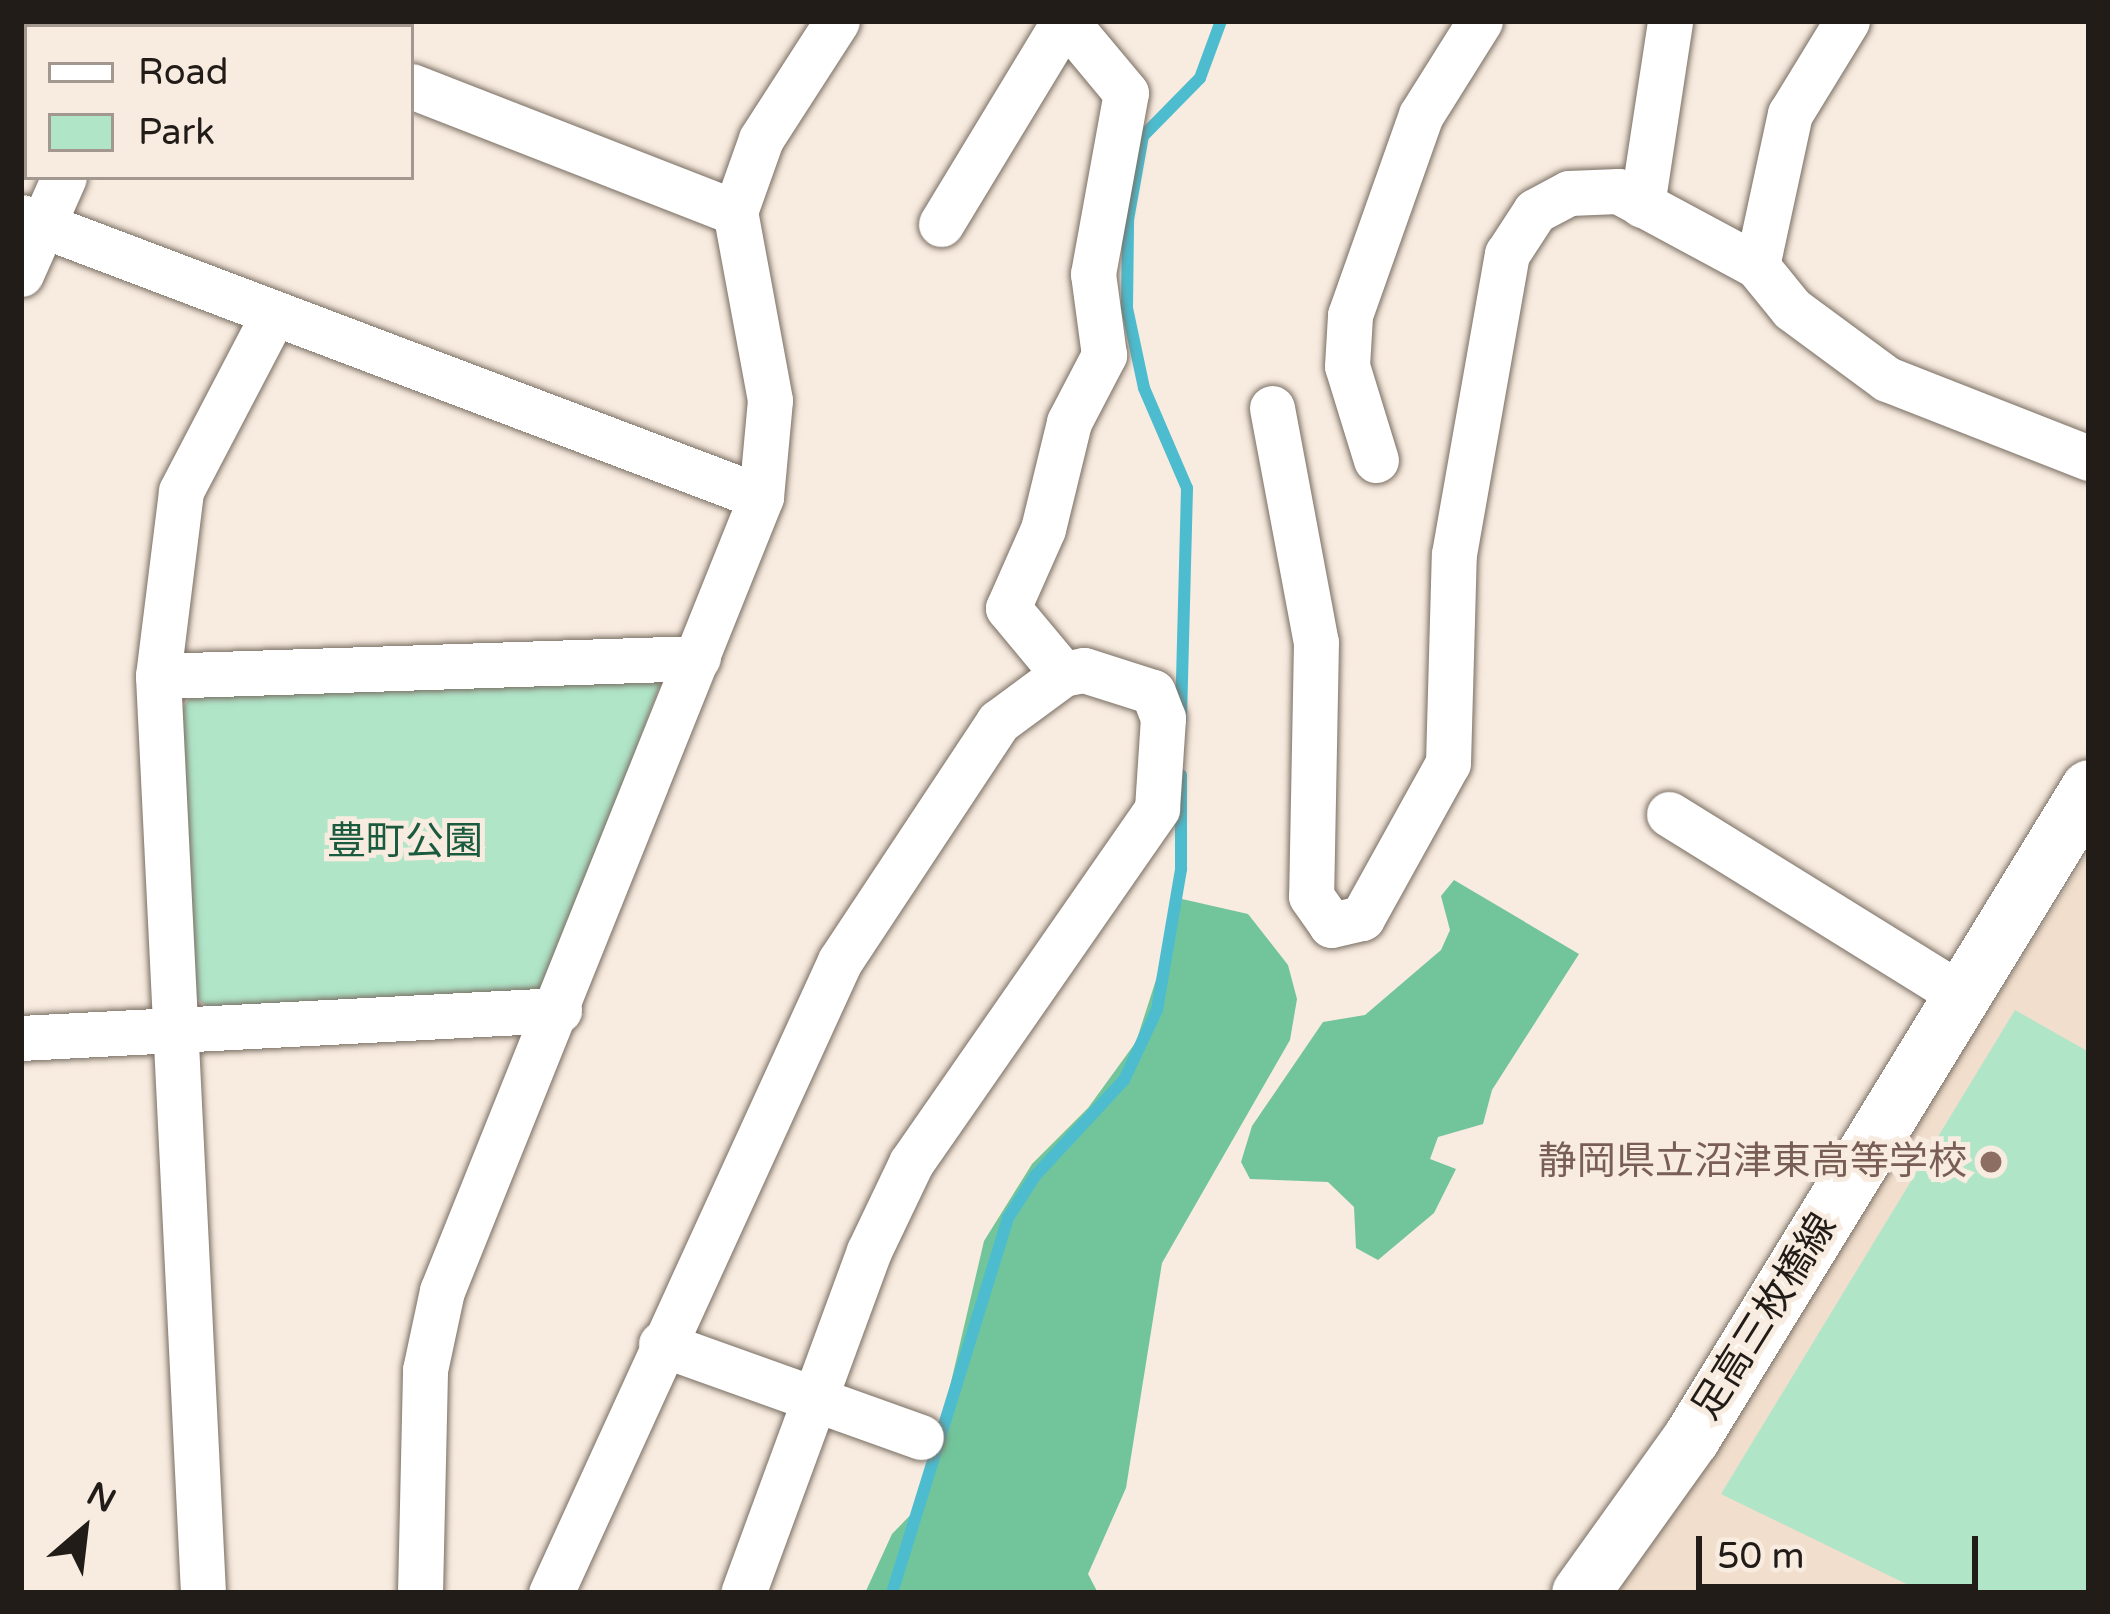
<!DOCTYPE html>
<html>
<head>
<meta charset="utf-8">
<style>
	body { margin:0 }
	#map { position:relative; width:2110px; height:1614px; overflow:hidden; background:#f8ebdf; font-family:"Varela Round","Noto Sans JP",sans-serif }
	div>[style] { position:absolute }
	[style*='--x'] { left:calc(var(--x)*1px); top:calc(var(--y)*1px); width:calc(var(--w)*1px); rotate:calc(var(--a)*1deg) }
	.built>* { inset:0; background:#f1decc }
	.green>* { inset:0; background:#b0e5c8 }
	.forest>* { inset:0; background:#72c59b }
	.stream>* { height:12px; margin:-6px; padding:0 6px; transform-origin:6px; border-radius:6px; background:#4dbccf }
	.roads { filter:drop-shadow(0 0 3px #796e63) drop-shadow(0 0 3px #796e63) }
	.minor>* { height:45px; margin:-22.5px; padding:0 22.5px; transform-origin:22.5px; border-radius:22.5px; background:#fff }
	.major>* { height:57px; margin:-28.5px; padding:0 28.5px; transform-origin:28.5px; border-radius:28.5px; background:#fff }
	.dots>* { width:33px; height:33px; translate:-50% -50%; box-sizing:border-box; border:6px solid #f8ebdf; border-radius:50% }
	span { translate:-50% -50%; white-space:nowrap; text-align:center; line-height:1.15; -webkit-text-stroke:10px #f8ebdf; paint-order:stroke }
	.park-label { font-size:39px; color:#1a5a3e }
	.education-label { font-size:39px; color:#785e54 }
	.right { translate:-100% -50%; text-align:right }
	.street-label { font-size:39px; color:#211c18 }
	.frame { position:absolute; inset:0; border:24px solid #211c18; pointer-events:none }
	.legend { position:absolute; left:24px; top:24px; width:390px; height:156px; box-sizing:border-box; background:#f8ebdf; border:3px solid #a2988f; margin:0; padding:15px 21px; list-style:none; font-size:36px; color:#211c18 }
	.legend li { display:flex; align-items:center; gap:24px; height:60px }
	.legend b { width:60px; border:3px solid #a2988f }
	.north { position:absolute; left:24px; top:1470px; width:120px; height:120px; -webkit-text-stroke:9px #f8ebdf; paint-order:stroke; rotate:28deg; font-size:33px; font-weight:700; line-height:48px; text-align:center; color:#211c18 }
	.north::after { content:''; display:block; margin:auto; width:42px; height:54px; background:#211c18; clip-path:polygon(50% 0,100% 100%,50% 72%,0 100%) }
	.scale { position:absolute; left:1696px; top:1536px; width:282px; height:54px; box-sizing:border-box; border:6px solid #211c18; border-top:0; padding-left:15px; font-size:36px; line-height:42px; white-space:nowrap; color:#211c18; -webkit-text-stroke:9px #f8ebdf; paint-order:stroke }
</style>
</head>
<body>
<div id="map">
	<div class="built">
		<div style="clip-path:polygon(2089px 852px,2089px 1593px,1612px 1593px,1696px 1471px)"></div>
	</div>
	<div class="green">
		<div style="clip-path:polygon(647px 671px,660px 685px,550px 981px,532px 996px,210px 1009px,194px 996px,178px 714px,193px 694px)"></div>
		<div style="clip-path:polygon(2015px 1010px,2089px 1052px,2089px 1593px,1925px 1593px,1721px 1494px)"></div>
	</div>
	<div class="forest">
		<div style="clip-path:polygon(1454px 880px,1579px 954px,1492px 1090px,1483px 1124px,1438px 1137px,1430px 1159px,1456px 1169px,1434px 1213px,1378px 1260px,1356px 1248px,1354px 1207px,1328px 1182px,1250px 1179px,1241px 1162px,1252px 1126px,1323px 1022px,1365px 1015px,1441px 950px,1450px 930px,1441px 896px)"></div>
		<div style="clip-path:polygon(1182px 899px,1248px 914px,1288px 965px,1297px 999px,1290px 1040px,1162px 1263px,1126px 1488px,1088px 1574px,1098px 1593px,865px 1593px,892px 1534px,923px 1502px,984px 1241px,1032px 1164px,1088px 1108px,1136px 1042px)"></div>
	</div>
	<div class="stream">
		<div style="--x:1181;--y:718;--w:230;--a:-88.5"></div>
		<div style="--x:1187;--y:488;--w:109;--a:-113.3"></div>
		<div style="--x:1144;--y:388;--w:82;--a:-102"></div>
		<div style="--x:1127;--y:308;--w:88;--a:-89.3"></div>
		<div style="--x:1128;--y:220;--w:85;--a:-79.9"></div>
		<div style="--x:1143;--y:136;--w:81;--a:-45.5"></div>
		<div style="--x:1200;--y:78;--w:61;--a:-69.8"></div>
		<div style="--x:892;--y:1593;--w:393;--a:-72.8"></div>
		<div style="--x:1008;--y:1218;--w:50;--a:-57.3"></div>
		<div style="--x:1035;--y:1176;--w:131;--a:-47.2"></div>
		<div style="--x:1124;--y:1080;--w:77;--a:-64.8"></div>
		<div style="--x:1157;--y:1010;--w:143;--a:-80.3"></div>
		<div style="--x:1181;--y:869;--w:94;--a:-90"></div>
	</div>
	<div class="roads">
		<div class="minor">
			<div style="--x:245;--y:21;--w:16;--a:22"></div>
			<div style="--x:134;--y:27;--w:7;--a:-63"></div>
			<div style="--x:411;--y:86;--w:348;--a:21.3"></div>
			<div style="--x:1642;--y:205;--w:186;--a:-81.3"></div>
			<div style="--x:21;--y:217;--w:791;--a:20.73"></div>
			<div style="--x:941;--y:224;--w:237;--a:-58.8"></div>
			<div style="--x:1757;--y:266;--w:156;--a:-77.8"></div>
			<div style="--x:1790;--y:114;--w:109;--a:-58.5"></div>
			<div style="--x:21;--y:274;--w:106;--a:-66.1"></div>
			<div style="--x:1272;--y:408;--w:238;--a:79.4"></div>
			<div style="--x:1316;--y:642;--w:254;--a:91.1"></div>
			<div style="--x:1311;--y:896;--w:35;--a:55"></div>
			<div style="--x:1331;--y:925;--w:32;--a:-13"></div>
			<div style="--x:1362;--y:918;--w:177;--a:-61"></div>
			<div style="--x:1448;--y:763;--w:209;--a:-88.4"></div>
			<div style="--x:1454;--y:554;--w:305;--a:-80"></div>
			<div style="--x:1507;--y:254;--w:51;--a:-56.9"></div>
			<div style="--x:1535;--y:211;--w:38;--a:-28"></div>
			<div style="--x:1569;--y:193;--w:49;--a:-2.3"></div>
			<div style="--x:1618;--y:191;--w:158;--a:28.3"></div>
			<div style="--x:1757;--y:266;--w:55;--a:50.9"></div>
			<div style="--x:1792;--y:309;--w:118;--a:36.4"></div>
			<div style="--x:1887;--y:379;--w:217;--a:21.4"></div>
			<div style="--x:1376;--y:460;--w:98;--a:-107.1"></div>
			<div style="--x:1347;--y:366;--w:51;--a:-86.6"></div>
			<div style="--x:1350;--y:315;--w:212;--a:-70.5"></div>
			<div style="--x:1421;--y:115;--w:111;--a:-57.9"></div>
			<div style="--x:1063;--y:674;--w:86;--a:-129.8"></div>
			<div style="--x:1008;--y:608;--w:86;--a:-66.1"></div>
			<div style="--x:1043;--y:529;--w:110;--a:-76.3"></div>
			<div style="--x:1069;--y:422;--w:76;--a:-62.4"></div>
			<div style="--x:1104;--y:355;--w:82;--a:-97.7"></div>
			<div style="--x:1093;--y:274;--w:184;--a:-79.7"></div>
			<div style="--x:1126;--y:93;--w:94;--a:-129.8"></div>
			<div style="--x:158;--y:676;--w:540;--a:-1.91"></div>
			<div style="--x:1669;--y:814;--w:344;--a:31.8"></div>
			<div style="--x:21;--y:1038;--w:539;--a:-2.98"></div>
			<div style="--x:661;--y:1344;--w:276;--a:19.7"></div>
			<div style="--x:203;--y:1593;--w:918;--a:-92.81"></div>
			<div style="--x:158;--y:676;--w:186;--a:-82.9"></div>
			<div style="--x:181;--y:491;--w:199;--a:-62.4"></div>
			<div style="--x:420;--y:1593;--w:223;--a:-88.7"></div>
			<div style="--x:425;--y:1370;--w:81;--a:-77.9"></div>
			<div style="--x:442;--y:1291;--w:856;--a:-68.11"></div>
			<div style="--x:761;--y:497;--w:97;--a:-84.7"></div>
			<div style="--x:770;--y:400;--w:191;--a:-100.5"></div>
			<div style="--x:735;--y:212;--w:77;--a:-70.4"></div>
			<div style="--x:761;--y:139;--w:140;--a:-57.2"></div>
			<div style="--x:551;--y:1593;--w:695;--a:-65.43"></div>
			<div style="--x:840;--y:961;--w:287;--a:-56.5"></div>
			<div style="--x:998;--y:722;--w:81;--a:-36.4"></div>
			<div style="--x:1063;--y:674;--w:21;--a:-11"></div>
			<div style="--x:1084;--y:670;--w:72;--a:17.7"></div>
			<div style="--x:1153;--y:692;--w:28;--a:69"></div>
			<div style="--x:1163;--y:718;--w:91;--a:93.8"></div>
			<div style="--x:1157;--y:809;--w:431;--a:124.8"></div>
			<div style="--x:911;--y:1163;--w:98;--a:115.5"></div>
			<div style="--x:869;--y:1251;--w:364;--a:110.2"></div>
		</div>
		<div class="major">
			<div style="--x:1580;--y:1593;--w:191;--a:-54.4"></div>
			<div style="--x:1691;--y:1438;--w:762;--a:-58.52"></div>
		</div>
	</div>
	<div class="dots">
		<div style="left:1991px;top:1162px;background:#8d6e63"></div>
	</div>
	<div class="park-label">
		<span style="left:405px;top:842px">豊町公園</span>
	</div>
	<div class="education-label">
		<span class="right" style="left:1967px;top:1162px">静岡県立沼津東高等学校</span>
	</div>
	<div class="street-label">
		<span style="left:1765px;top:1317px;rotate:-58deg">足高三枚橋線</span>
	</div>
	<div class="frame"></div>
	<ul class="legend">
	<li><b style="height:15px;background:#fff"></b>Road</li>
	<li><b style="height:33px;background:#b0e5c8"></b>Park</li>
	</ul>
	<div class="north">N</div>
	<div class="scale">50 m</div>
</div>
</body>
</html>
